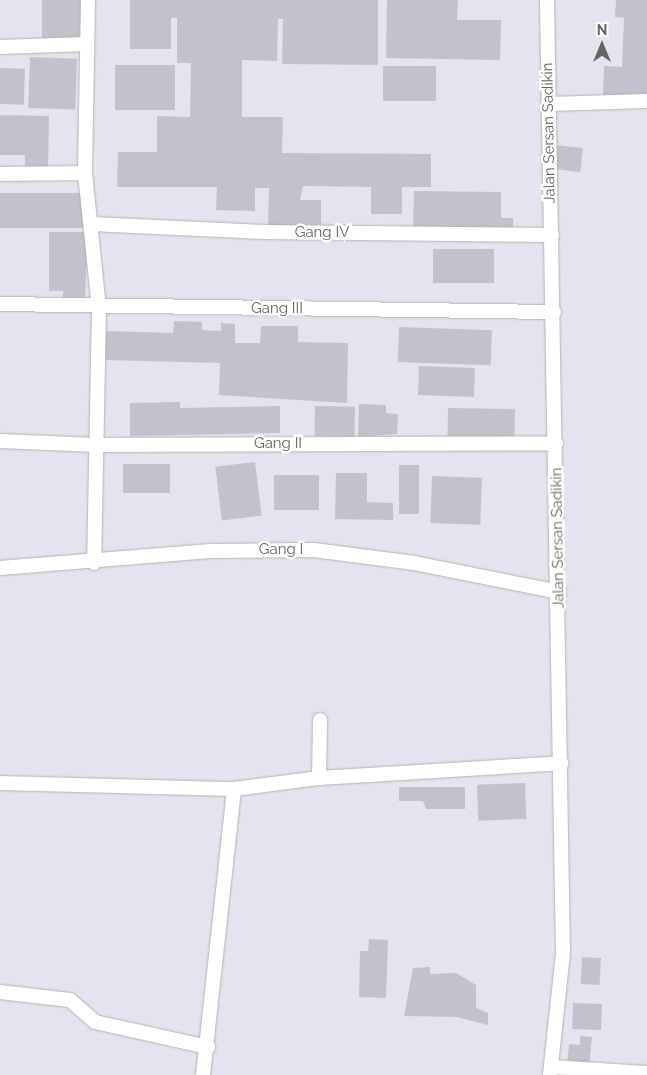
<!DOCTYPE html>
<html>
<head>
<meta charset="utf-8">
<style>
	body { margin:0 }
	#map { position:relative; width:647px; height:1075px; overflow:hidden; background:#e4e4f0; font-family:Raleway,sans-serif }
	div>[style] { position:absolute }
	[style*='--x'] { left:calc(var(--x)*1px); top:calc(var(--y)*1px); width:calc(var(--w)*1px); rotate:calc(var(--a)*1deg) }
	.building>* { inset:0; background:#c1c2cb; transform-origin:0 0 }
	.roads { filter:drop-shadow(0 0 1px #b5b4ad) drop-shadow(0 0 1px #b5b4ad) }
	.minor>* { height:14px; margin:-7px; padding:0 7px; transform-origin:7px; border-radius:7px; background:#fff }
	.secondary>* { height:14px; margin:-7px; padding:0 7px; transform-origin:7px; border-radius:7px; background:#fff }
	span { translate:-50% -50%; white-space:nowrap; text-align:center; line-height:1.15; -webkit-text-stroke:5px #fff; paint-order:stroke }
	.street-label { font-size:15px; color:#66645c }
	.north { position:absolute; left:577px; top:20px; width:50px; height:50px; -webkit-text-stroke:4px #fff; paint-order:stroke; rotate:0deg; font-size:14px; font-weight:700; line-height:20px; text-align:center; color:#66645c }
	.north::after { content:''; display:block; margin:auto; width:18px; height:22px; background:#66645c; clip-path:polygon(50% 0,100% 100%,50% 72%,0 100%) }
</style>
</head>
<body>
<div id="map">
	<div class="building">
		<div style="left:42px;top:0;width:41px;height:39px"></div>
		<div style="clip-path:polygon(130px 0,378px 0,378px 65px,282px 64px,283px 19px,278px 19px,277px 61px,242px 60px,242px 117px,283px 117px,282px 153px,431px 154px,431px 187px,402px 187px,402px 214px,371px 214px,371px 187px,303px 186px,300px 200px,321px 200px,321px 226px,268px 225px,269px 188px,255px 188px,255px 211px,216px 210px,217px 187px,117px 187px,118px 152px,157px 152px,157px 116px,190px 117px,191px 63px,177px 63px,177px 18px,171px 18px,171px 49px,130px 49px)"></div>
		<div style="clip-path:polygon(387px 0,458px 0,457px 20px,501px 20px,500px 60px,386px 58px)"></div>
		<div style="clip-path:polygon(616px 0,647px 0,647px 98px,603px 96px,604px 66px,622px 67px,624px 18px,615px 17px)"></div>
		<div style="left:30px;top:57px;width:47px;height:51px;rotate:2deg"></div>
		<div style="left:115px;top:65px;width:60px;height:45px"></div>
		<div style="left:436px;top:66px;width:35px;height:53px;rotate:90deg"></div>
		<div style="left:0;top:68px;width:25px;height:36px;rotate:2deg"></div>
		<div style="clip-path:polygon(0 115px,49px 116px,48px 171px,25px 171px,25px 155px,0 155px)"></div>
		<div style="left:554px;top:145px;width:29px;height:24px;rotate:6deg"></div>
		<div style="clip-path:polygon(414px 191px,501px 192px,501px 218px,513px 218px,513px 232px,413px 231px)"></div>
		<div style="left:0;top:193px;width:84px;height:35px"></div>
		<div style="clip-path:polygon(49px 232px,88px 232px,85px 299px,63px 299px,63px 291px,49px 291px)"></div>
		<div style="left:433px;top:249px;width:61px;height:34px"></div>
		<div style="clip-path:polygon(174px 321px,202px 322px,202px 330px,221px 331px,221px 323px,235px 324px,235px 343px,260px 343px,261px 326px,298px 326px,298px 342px,348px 343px,347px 403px,219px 395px,220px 363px,103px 360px,104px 331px,173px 333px)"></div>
		<div style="left:399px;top:327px;width:93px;height:35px;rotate:2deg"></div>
		<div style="left:419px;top:366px;width:56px;height:29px;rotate:2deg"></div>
		<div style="clip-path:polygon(180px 402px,180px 408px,280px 406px,280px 433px,130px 436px,130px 403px)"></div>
		<div style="clip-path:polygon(359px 404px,386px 405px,386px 413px,398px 414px,397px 434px,358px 437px)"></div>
		<div style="left:315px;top:406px;width:40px;height:30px;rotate:1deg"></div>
		<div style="left:448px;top:408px;width:67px;height:30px;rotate:1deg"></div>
		<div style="left:255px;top:462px;width:54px;height:40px;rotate:83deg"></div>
		<div style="left:123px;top:464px;width:47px;height:29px"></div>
		<div style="left:399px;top:465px;width:20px;height:49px"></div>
		<div style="clip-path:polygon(336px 473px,367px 473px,367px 502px,393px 503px,393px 520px,335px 519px)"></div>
		<div style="left:274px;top:475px;width:45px;height:35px"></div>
		<div style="left:432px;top:476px;width:50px;height:47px;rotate:2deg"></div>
		<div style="left:525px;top:783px;width:36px;height:48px;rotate:88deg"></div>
		<div style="clip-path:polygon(399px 787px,465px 787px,465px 809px,426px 809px,423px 801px,399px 801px)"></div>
		<div style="clip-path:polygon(369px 939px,388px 940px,386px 998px,359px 997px,360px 951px,368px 951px)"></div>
		<div style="left:582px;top:957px;width:19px;height:27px;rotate:3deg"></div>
		<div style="clip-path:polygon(430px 967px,430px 974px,456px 973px,476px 985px,476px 1008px,488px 1013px,488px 1025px,457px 1017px,404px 1016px,413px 968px)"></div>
		<div style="left:573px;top:1003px;width:29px;height:26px;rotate:2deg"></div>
		<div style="clip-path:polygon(580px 1036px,592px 1037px,589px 1066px,567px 1065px,569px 1044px,580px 1045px)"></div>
	</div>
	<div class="roads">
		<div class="minor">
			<div style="--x:88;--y:0;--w:173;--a:91"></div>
			<div style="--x:85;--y:173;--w:136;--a:84.1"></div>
			<div style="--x:99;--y:308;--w:255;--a:91.1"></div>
			<div style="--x:0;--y:47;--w:86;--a:-2"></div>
			<div style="--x:549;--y:104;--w:98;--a:-1.8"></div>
			<div style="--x:0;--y:174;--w:85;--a:-0.7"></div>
			<div style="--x:92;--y:224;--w:172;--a:2.7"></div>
			<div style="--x:264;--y:232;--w:288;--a:0.6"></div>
			<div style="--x:0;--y:304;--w:554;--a:0.83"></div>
			<div style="--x:0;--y:441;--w:96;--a:2.4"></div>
			<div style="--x:96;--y:445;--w:460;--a:-0.2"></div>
			<div style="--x:0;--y:568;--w:214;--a:-4.6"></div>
			<div style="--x:213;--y:551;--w:101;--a:-0.6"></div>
			<div style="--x:314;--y:550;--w:101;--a:7.4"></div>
			<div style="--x:414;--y:563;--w:148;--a:11.3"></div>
			<div style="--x:319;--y:778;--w:58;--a:-89"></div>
			<div style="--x:0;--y:783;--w:234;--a:1.5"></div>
			<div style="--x:234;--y:789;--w:86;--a:-7.4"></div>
			<div style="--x:319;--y:778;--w:243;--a:-3.5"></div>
			<div style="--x:0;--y:992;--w:70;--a:6.5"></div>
			<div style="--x:70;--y:1000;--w:33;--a:41"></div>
			<div style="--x:95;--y:1022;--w:116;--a:12.5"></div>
			<div style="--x:551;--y:1067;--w:96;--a:3.6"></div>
			<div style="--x:203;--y:1075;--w:288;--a:-83.8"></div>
		</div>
		<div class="secondary">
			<div style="--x:547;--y:0;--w:953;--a:89.04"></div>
			<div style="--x:563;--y:953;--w:123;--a:96.1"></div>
		</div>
	</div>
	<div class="street-label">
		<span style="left:549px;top:133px;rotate:-91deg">Jalan Sersan Sadikin</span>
		<span style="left:322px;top:233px">Gang IV</span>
		<span style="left:277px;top:309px">Gang III</span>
		<span style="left:278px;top:444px">Gang II</span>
		<span style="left:558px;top:538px;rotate:-91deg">Jalan Sersan Sadikin</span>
		<span style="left:281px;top:550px">Gang I</span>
	</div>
	<div class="north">N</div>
</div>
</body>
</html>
